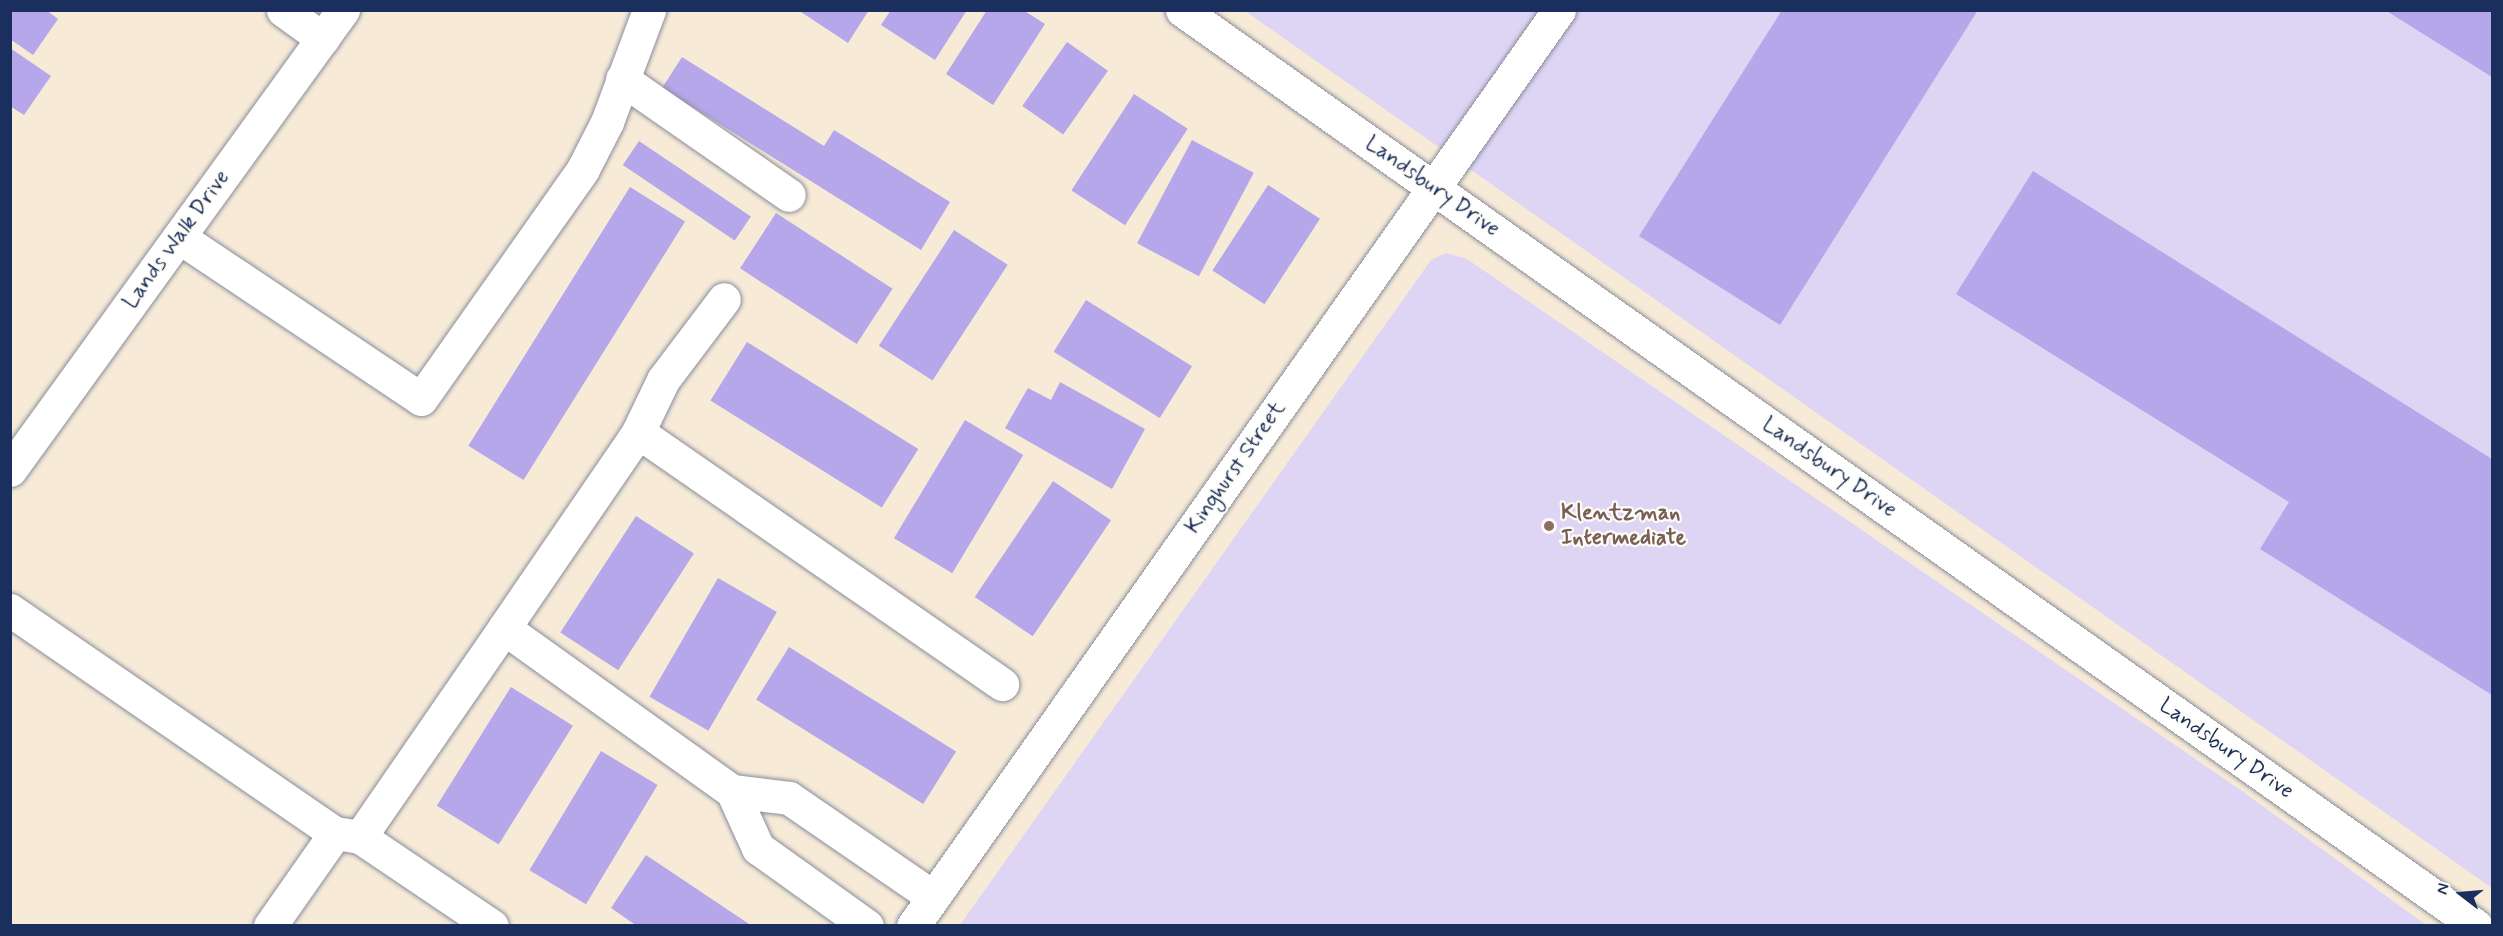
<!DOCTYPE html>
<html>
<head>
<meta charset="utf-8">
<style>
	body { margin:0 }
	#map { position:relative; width:2503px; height:936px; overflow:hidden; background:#f7ebd8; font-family:Mynerve,sans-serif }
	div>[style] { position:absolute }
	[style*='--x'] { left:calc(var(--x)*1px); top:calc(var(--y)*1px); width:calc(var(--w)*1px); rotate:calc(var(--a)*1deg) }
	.built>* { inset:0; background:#ded5f5 }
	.building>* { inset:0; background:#b5a7e9; transform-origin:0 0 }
	.roads { filter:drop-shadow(0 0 2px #898d9b) drop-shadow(0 0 2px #898d9b) }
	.minor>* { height:33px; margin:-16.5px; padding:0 16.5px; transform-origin:16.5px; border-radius:16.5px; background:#fff }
	.dots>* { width:16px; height:16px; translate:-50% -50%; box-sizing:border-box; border:3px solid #fdfcf7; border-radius:50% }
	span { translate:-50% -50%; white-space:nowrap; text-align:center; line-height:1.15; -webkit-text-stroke:4.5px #fdfcf7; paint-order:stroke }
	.street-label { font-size:22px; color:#1b2f5e }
	.education-label { font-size:22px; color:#785e54; font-weight:700 }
	.left { translate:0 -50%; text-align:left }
	.frame { position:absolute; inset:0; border:12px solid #1b2f5e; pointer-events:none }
	.north { position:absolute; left:2431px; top:864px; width:60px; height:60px; -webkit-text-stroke:4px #fdfcf7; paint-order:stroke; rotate:286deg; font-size:16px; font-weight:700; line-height:24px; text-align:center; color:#1b2f5e }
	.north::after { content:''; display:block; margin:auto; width:21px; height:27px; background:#1b2f5e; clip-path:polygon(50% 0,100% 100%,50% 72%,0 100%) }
</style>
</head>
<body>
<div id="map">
	<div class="built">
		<div style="clip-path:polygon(1245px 11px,2492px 11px,2492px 888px)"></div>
		<div style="clip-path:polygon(1446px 253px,1467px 259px,2242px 791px,2426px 925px,960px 925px,1431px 260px)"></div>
	</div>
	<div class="building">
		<div style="clip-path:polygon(10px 10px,46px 10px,58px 19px,33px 55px,10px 39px)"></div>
		<div style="clip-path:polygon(798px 10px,869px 10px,848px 43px)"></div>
		<div style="clip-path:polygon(891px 10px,967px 10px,935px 60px,881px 25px)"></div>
		<div style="clip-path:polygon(987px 10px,1023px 10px,1045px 24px,993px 105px,946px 74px)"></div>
		<div style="clip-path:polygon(1782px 10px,1978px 10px,1780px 325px,1639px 236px)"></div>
		<div style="clip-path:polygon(2385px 10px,2492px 10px,2492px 77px)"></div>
		<div style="left:1067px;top:42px;width:50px;height:78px;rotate:35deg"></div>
		<div style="clip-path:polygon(10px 48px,51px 76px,24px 115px,10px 106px)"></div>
		<div style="clip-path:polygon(682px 57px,824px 146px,834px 130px,950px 202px,921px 250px,662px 88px)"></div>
		<div style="left:1134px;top:94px;width:64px;height:115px;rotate:33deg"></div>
		<div style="left:1192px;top:140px;width:70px;height:117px;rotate:28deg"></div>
		<div style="left:639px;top:141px;width:135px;height:29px;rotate:34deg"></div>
		<div style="clip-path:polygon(2033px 171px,2492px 459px,2492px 695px,2260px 549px,2289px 502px,1956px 294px)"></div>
		<div style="left:1268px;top:185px;width:62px;height:102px;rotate:33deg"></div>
		<div style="left:630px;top:187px;width:65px;height:305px;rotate:32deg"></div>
		<div style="left:776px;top:213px;width:139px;height:66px;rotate:33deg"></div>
		<div style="left:954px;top:230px;width:64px;height:138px;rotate:33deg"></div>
		<div style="left:1086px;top:300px;width:125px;height:61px;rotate:32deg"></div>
		<div style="left:747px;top:342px;width:202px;height:69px;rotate:32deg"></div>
		<div style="clip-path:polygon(1060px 382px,1145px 429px,1112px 489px,1005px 428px,1028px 388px,1051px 400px)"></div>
		<div style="left:965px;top:420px;width:68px;height:138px;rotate:31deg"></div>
		<div style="left:1053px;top:481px;width:70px;height:140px;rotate:34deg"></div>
		<div style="left:636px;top:516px;width:69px;height:139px;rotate:33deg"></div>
		<div style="left:718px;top:578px;width:68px;height:137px;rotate:30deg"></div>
		<div style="left:789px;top:647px;width:197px;height:62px;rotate:32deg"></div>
		<div style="left:511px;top:687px;width:73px;height:140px;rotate:32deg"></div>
		<div style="left:601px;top:751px;width:66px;height:139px;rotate:31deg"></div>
		<div style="clip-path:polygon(646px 855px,752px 926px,637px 926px,611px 908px)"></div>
	</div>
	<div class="roads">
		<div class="minor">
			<div style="--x:283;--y:10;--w:49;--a:35.9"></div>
			<div style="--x:1182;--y:10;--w:1585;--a:35.29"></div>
			<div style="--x:622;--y:79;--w:203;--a:34.8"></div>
			<div style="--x:179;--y:237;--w:291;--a:33.8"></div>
			<div style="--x:421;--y:399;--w:281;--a:-54.8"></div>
			<div style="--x:583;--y:169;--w:53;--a:-62.9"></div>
			<div style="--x:607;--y:122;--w:120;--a:-69.4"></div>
			<div style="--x:638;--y:432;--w:58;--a:-64.3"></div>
			<div style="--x:663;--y:380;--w:101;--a:-53"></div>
			<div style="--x:10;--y:470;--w:568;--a:-54.1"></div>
			<div style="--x:10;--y:610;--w:394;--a:34.5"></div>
			<div style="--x:335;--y:833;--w:25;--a:9"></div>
			<div style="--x:360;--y:837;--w:159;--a:34"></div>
			<div style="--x:504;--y:628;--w:237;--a:-55.6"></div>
			<div style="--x:638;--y:432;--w:443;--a:34.7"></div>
			<div style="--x:732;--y:791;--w:63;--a:65.5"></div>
			<div style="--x:758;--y:848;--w:134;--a:35.6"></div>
			<div style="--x:360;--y:837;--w:254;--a:-55.4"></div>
			<div style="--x:504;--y:628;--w:280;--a:35.6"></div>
			<div style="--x:732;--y:791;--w:57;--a:7"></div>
			<div style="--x:789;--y:798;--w:175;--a:34.5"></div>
			<div style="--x:270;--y:926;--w:113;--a:-55"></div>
			<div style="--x:913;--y:926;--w:1121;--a:-54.81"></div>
		</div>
	</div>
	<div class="dots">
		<div style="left:1549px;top:526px;background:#8d6e63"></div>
	</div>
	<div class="street-label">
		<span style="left:1432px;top:187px;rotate:35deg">Landsbury Drive</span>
		<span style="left:177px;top:240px;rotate:-54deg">Lands Walk Drive</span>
		<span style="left:1236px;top:468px;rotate:-55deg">Kinghurst Street</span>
		<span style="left:1829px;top:468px;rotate:35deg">Landsbury Drive</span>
		<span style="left:2226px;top:749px;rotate:35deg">Landsbury Drive</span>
	</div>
	<div class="education-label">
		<span class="left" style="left:1561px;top:526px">Klentzman<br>Intermediate</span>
	</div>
	<div class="frame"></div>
	<div class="north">N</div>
</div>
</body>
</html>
